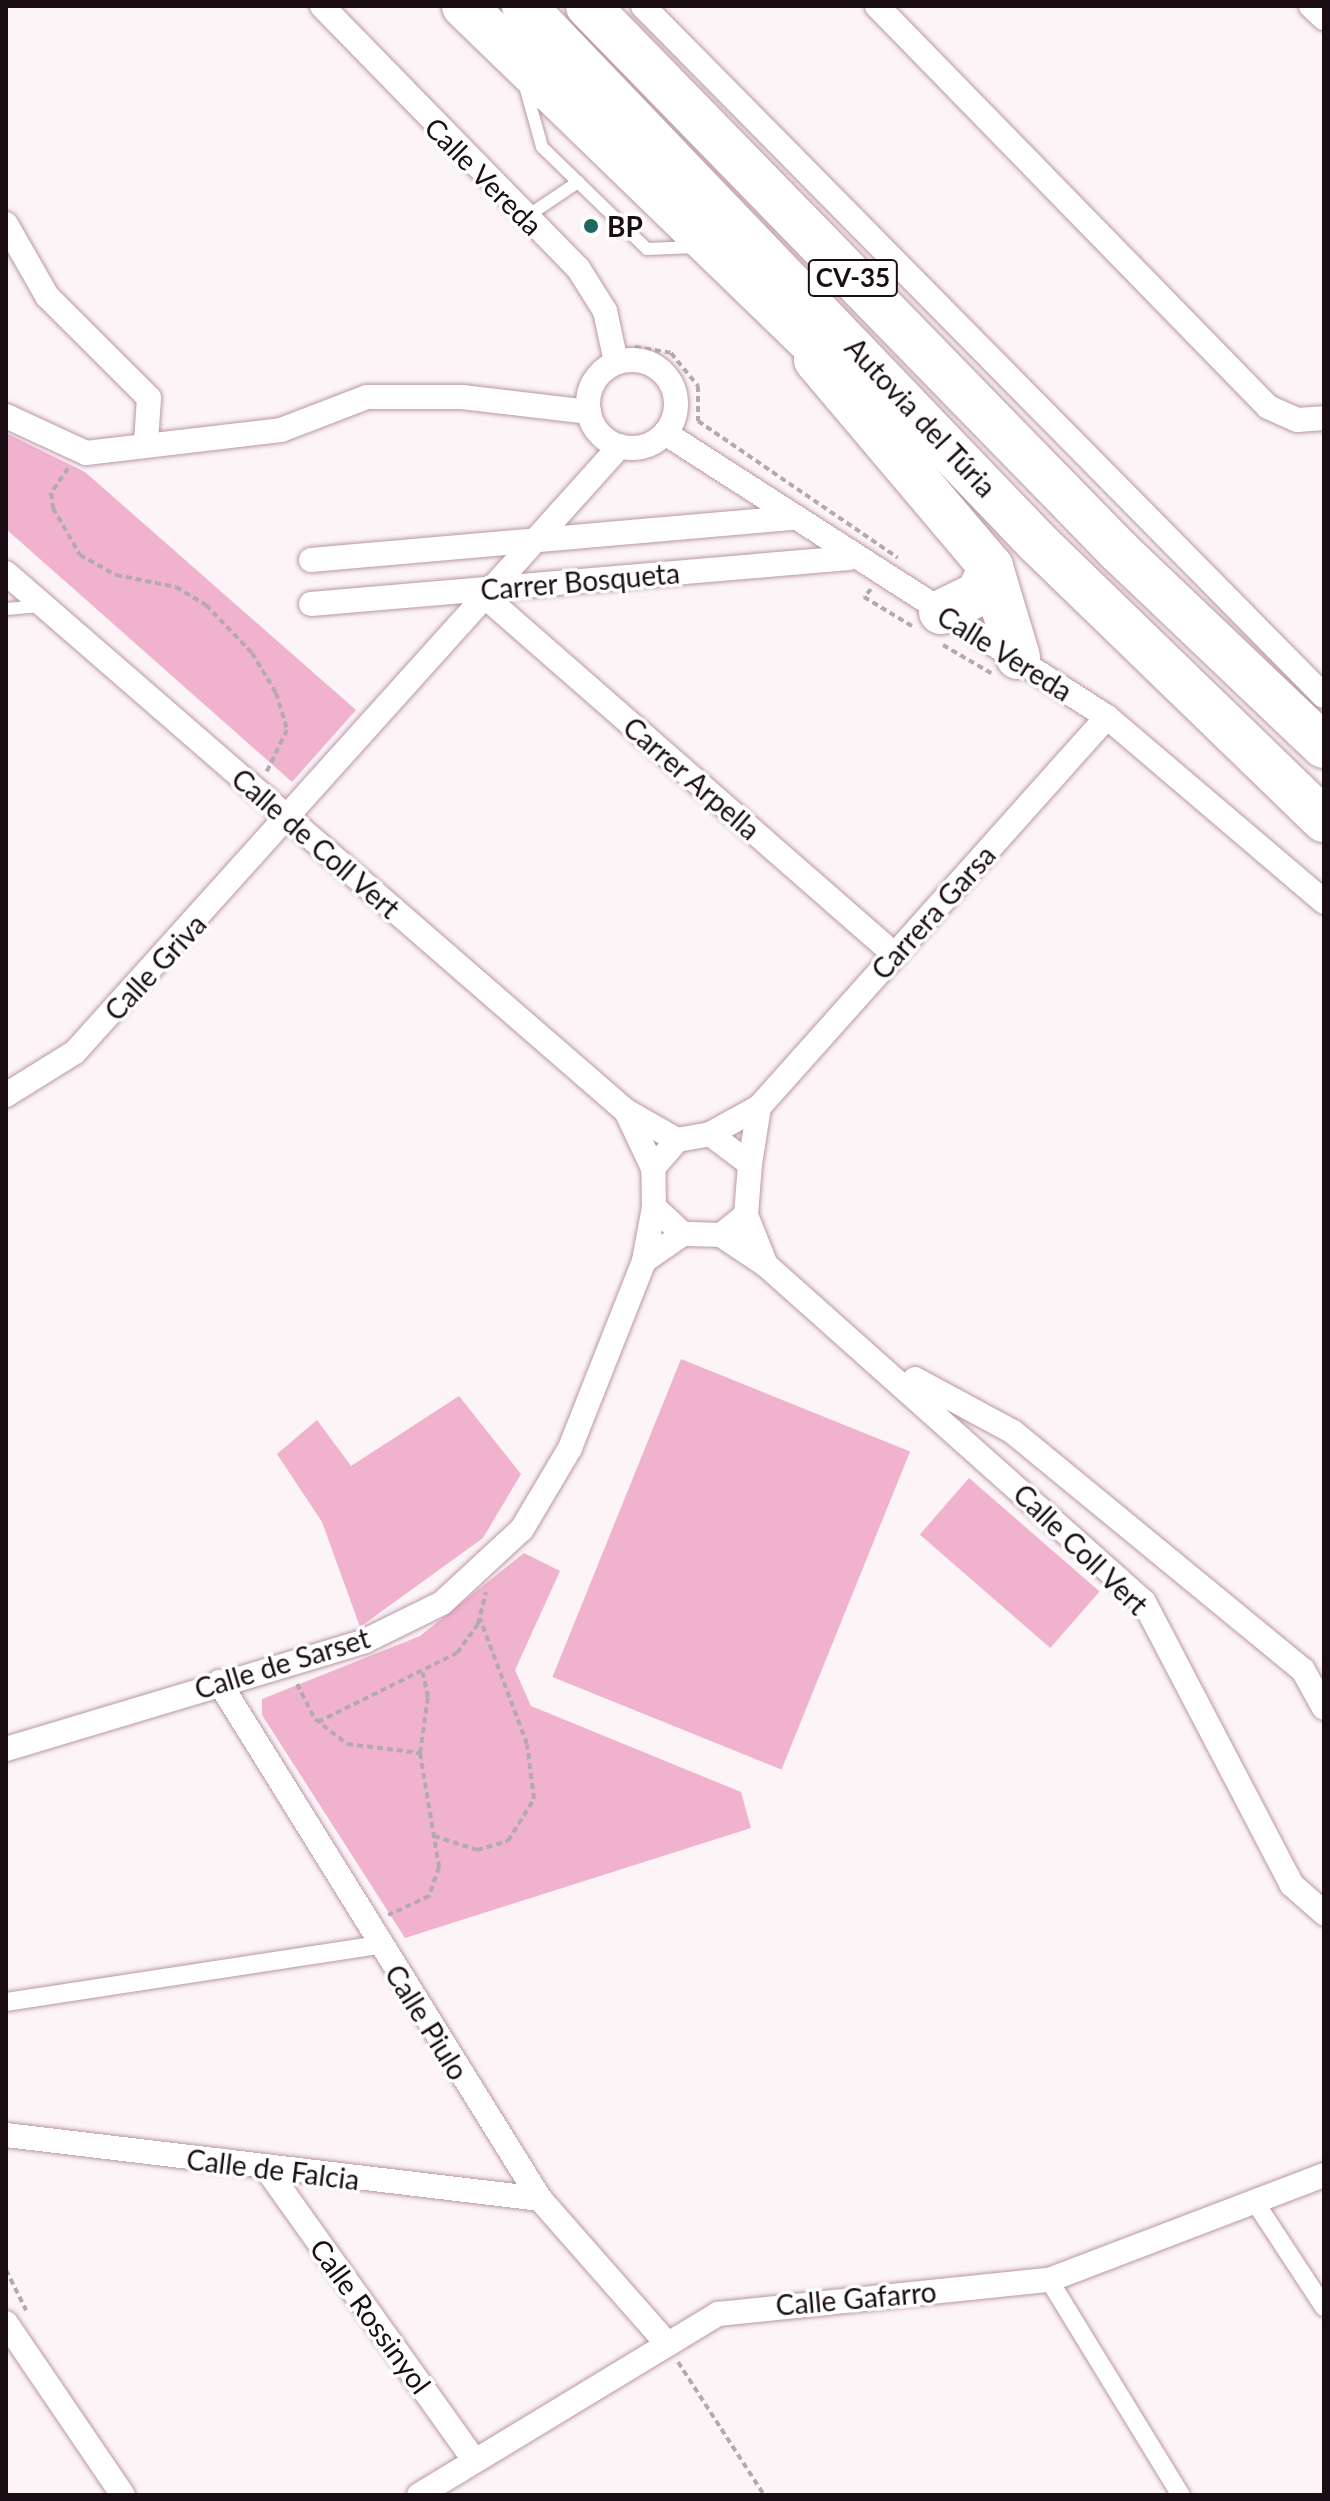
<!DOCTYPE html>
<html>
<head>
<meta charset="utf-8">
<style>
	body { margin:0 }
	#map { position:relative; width:1330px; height:2501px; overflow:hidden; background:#fcf4f7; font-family:Lato,sans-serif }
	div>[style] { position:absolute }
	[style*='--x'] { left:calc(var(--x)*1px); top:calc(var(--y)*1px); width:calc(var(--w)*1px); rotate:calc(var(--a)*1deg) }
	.green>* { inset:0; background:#f0b2cd; transform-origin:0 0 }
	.path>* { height:4px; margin-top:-2px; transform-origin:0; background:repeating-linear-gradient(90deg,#b3aaae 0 6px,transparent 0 10px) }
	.roads { filter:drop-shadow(0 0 2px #ba97a6) drop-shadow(0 0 2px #ba97a6) }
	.service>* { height:12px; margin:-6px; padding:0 6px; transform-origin:6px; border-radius:6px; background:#fff }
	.pedestrian>* { height:18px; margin:-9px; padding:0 9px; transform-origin:9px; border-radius:9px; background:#fff }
	.minor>* { height:24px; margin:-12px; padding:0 12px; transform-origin:12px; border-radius:12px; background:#fff }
	.minor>.ring { margin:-12px; padding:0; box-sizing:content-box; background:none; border:24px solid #fff; border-radius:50% }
	.motorway>* { height:44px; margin:-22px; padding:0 22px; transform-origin:22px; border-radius:22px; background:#fff }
	.dots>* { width:22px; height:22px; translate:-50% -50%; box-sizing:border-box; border:4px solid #fff; border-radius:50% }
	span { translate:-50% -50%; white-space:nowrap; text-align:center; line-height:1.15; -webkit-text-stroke:7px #fff; paint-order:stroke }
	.shield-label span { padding:2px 6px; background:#fff; border:2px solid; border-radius:6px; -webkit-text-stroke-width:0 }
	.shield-label { font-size:26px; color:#1a0e14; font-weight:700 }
	.street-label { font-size:28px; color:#1a0e14 }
	.poi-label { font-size:28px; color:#1a0e14; font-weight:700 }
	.left { translate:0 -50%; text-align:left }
	.frame { position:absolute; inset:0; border:8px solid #1a0e14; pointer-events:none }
</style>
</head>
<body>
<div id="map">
	<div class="green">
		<div style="clip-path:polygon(6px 433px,85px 472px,356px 710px,292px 782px,6px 529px)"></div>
		<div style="left:681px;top:1359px;width:247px;height:343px;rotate:22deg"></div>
		<div style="clip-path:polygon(459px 1396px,521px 1474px,483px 1538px,360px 1627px,322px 1522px,277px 1454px,317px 1420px,351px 1466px)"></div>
		<div style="left:969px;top:1478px;width:173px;height:75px;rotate:41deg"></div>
		<div style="clip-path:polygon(524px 1553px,560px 1571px,515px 1670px,531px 1706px,741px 1792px,751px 1828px,405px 1938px,262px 1715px,262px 1699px,420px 1636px)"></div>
	</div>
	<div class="path">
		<div style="--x:635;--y:347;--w:36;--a:9"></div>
		<div style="--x:671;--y:353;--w:43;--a:50.7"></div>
		<div style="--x:698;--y:386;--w:35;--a:90"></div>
		<div style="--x:698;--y:421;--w:242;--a:34.4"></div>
		<div style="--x:68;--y:468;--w:30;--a:124"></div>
		<div style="--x:51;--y:493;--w:15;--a:82"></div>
		<div style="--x:53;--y:508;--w:54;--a:60.1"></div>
		<div style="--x:80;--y:555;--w:41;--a:29.1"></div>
		<div style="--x:116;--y:575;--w:61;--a:11.3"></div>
		<div style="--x:176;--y:587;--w:35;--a:31"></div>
		<div style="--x:206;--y:605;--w:66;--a:46.2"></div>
		<div style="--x:252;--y:653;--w:47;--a:59"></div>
		<div style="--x:276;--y:693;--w:39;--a:73"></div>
		<div style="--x:287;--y:730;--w:48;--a:116"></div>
		<div style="--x:871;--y:589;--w:11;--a:131"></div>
		<div style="--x:864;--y:597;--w:56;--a:31.1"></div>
		<div style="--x:943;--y:645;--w:56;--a:30.3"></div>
		<div style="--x:297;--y:1684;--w:39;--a:63"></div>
		<div style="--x:315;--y:1719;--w:41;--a:38"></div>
		<div style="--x:347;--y:1744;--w:74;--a:7"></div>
		<div style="--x:420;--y:1753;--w:116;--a:80.5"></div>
		<div style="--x:439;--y:1867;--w:31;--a:109"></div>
		<div style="--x:429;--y:1896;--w:45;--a:155.1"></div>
		<div style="--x:318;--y:1722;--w:155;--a:-26.4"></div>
		<div style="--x:457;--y:1653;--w:36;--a:-54"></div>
		<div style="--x:478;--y:1624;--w:33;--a:-76"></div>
		<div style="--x:420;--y:1753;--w:57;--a:-81.9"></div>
		<div style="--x:428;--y:1697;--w:25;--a:-102"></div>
		<div style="--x:434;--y:1836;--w:45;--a:18"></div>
		<div style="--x:477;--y:1850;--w:32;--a:-16"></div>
		<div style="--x:508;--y:1841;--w:49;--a:-58.2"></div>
		<div style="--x:534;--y:1799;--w:55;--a:-97.3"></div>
		<div style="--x:527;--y:1744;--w:134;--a:-110.6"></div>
		<div style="--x:6;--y:2270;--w:45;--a:63.4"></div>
		<div style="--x:678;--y:2362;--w:158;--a:57.1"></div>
	</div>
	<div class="roads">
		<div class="service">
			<div style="--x:525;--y:86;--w:63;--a:74.4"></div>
			<div style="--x:542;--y:147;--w:146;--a:44.2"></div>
			<div style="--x:647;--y:249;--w:48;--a:-2.4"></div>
			<div style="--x:526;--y:217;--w:63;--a:-33.9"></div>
			<div style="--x:6;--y:609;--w:37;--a:-5"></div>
		</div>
		<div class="pedestrian">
			<div style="--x:6;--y:2002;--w:377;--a:-8.7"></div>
			<div style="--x:1255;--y:2202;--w:126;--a:56.7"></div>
			<div style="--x:1049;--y:2280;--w:252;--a:58.5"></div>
		</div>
		<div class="minor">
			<div style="--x:322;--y:6;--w:366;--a:45.7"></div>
			<div style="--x:578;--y:268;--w:51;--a:57.9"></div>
			<div style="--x:605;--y:311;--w:52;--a:77.8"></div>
			<div style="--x:643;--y:6;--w:969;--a:45.38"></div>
			<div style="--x:877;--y:6;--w:560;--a:45.72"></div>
			<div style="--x:1268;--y:407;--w:32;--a:24"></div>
			<div style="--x:1297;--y:420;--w:27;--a:-4"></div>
			<div style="--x:1311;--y:6;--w:18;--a:43"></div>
			<div style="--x:6;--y:224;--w:83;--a:60.3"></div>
			<div style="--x:47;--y:296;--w:144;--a:45"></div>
			<div style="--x:149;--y:398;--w:44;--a:93.9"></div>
			<div class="ring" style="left:588px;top:360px;width:64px;height:64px"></div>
			<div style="--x:6;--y:416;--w:88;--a:24.8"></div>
			<div style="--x:86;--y:453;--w:196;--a:-6.7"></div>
			<div style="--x:281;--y:430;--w:92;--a:-21"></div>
			<div style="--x:367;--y:397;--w:95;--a:0"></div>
			<div style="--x:462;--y:397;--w:128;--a:6.7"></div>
			<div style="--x:665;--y:433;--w:525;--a:32.72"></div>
			<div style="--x:1107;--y:717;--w:285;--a:40.4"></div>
			<div style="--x:311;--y:560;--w:481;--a:-5"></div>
			<div style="--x:6;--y:573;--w:821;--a:40.95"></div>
			<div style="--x:489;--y:600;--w:539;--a:41.17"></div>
			<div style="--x:311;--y:604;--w:540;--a:-4.89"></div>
			<div style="--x:6;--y:1095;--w:81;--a:-31.9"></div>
			<div style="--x:75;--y:1052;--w:815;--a:-48.03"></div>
			<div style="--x:759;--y:1107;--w:523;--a:-48.26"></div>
			<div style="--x:710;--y:1134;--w:50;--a:36.9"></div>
			<div style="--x:750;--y:1164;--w:51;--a:94.5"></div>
			<div style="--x:746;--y:1215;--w:32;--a:141"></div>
			<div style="--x:721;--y:1235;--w:38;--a:-178"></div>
			<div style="--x:683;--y:1234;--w:40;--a:-137"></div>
			<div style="--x:654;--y:1207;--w:39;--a:-91"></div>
			<div style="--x:653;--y:1168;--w:37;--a:-49"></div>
			<div style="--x:677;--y:1140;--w:34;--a:-10"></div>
			<div style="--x:710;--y:1134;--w:56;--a:-28.9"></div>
			<div style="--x:759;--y:1107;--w:58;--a:99"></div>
			<div style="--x:653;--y:1168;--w:63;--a:-115.3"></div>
			<div style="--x:626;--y:1111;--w:59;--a:29.6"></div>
			<div style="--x:654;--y:1207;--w:55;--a:100.5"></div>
			<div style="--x:644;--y:1261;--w:47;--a:-34.7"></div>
			<div style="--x:721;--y:1235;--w:54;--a:33.7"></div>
			<div style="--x:766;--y:1265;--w:54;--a:-111.8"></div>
			<div style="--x:766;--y:1265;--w:506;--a:41.72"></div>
			<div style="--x:1144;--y:1602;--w:319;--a:62.4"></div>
			<div style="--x:1292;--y:1885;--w:43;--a:41.2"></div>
			<div style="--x:915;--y:1379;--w:111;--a:28.4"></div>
			<div style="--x:1013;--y:1432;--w:375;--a:39.4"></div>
			<div style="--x:1303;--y:1670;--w:43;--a:61.1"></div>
			<div style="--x:219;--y:1682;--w:609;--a:58.16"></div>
			<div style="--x:540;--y:2199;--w:188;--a:48.7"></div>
			<div style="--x:6;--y:1749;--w:375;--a:-16.7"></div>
			<div style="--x:365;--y:1641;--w:86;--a:-26.3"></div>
			<div style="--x:442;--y:1603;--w:109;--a:-42.8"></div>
			<div style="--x:522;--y:1529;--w:94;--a:-59.3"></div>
			<div style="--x:570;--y:1448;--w:201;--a:-68.4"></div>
			<div style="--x:6;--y:2135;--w:538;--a:6.83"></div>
			<div style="--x:268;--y:2171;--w:355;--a:54.5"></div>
			<div style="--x:6;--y:2323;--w:208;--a:55.8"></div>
			<div style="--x:419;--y:2495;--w:350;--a:-31.2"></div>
			<div style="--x:718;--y:2314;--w:333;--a:-5.9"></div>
			<div style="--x:1049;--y:2280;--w:294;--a:-20.9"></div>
		</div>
		<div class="motorway">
			<div style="--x:464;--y:6;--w:532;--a:44.09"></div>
			<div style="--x:524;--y:6;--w:742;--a:46.26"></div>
			<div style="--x:1037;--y:542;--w:400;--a:44.1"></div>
			<div style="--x:588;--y:6;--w:761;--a:45.75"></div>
			<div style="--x:1119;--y:551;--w:283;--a:43.6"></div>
			<div style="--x:816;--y:360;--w:271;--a:49.8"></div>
			<div style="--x:991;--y:567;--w:94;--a:73.3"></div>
			<div style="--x:941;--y:612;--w:41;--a:-25.9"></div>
			<div style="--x:978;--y:594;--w:30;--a:-64"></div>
		</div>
	</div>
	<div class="dots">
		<div style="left:591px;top:226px;background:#1f675d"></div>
	</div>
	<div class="shield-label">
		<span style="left:853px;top:278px">CV-35</span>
	</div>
	<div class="street-label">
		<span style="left:484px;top:176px;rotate:45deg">Calle Vereda</span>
		<span style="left:921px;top:417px;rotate:47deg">Autovia del Túria</span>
		<span style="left:580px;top:581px;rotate:-5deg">Carrer Bosqueta</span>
		<span style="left:1005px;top:653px;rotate:32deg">Calle Vereda</span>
		<span style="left:692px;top:778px;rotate:41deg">Carrer Arpella</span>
		<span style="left:316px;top:843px;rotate:41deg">Calle de Coll Vert</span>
		<span style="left:933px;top:912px;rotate:-48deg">Carrera Garsa</span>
		<span style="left:155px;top:967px;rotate:-47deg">Calle Griva</span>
		<span style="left:1081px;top:1549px;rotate:44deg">Calle Coll Vert</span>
		<span style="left:282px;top:1663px;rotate:-17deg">Calle de Sarset</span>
		<span style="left:427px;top:2022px;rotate:58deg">Calle Piulo</span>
		<span style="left:273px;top:2169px;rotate:7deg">Calle de Falcia</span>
		<span style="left:856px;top:2298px;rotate:-5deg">Calle Gafarro</span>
		<span style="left:371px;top:2316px;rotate:54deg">Calle Rossinyol</span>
	</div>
	<div class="poi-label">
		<span class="left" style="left:607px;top:226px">BP</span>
	</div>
	<div class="frame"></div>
</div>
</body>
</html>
